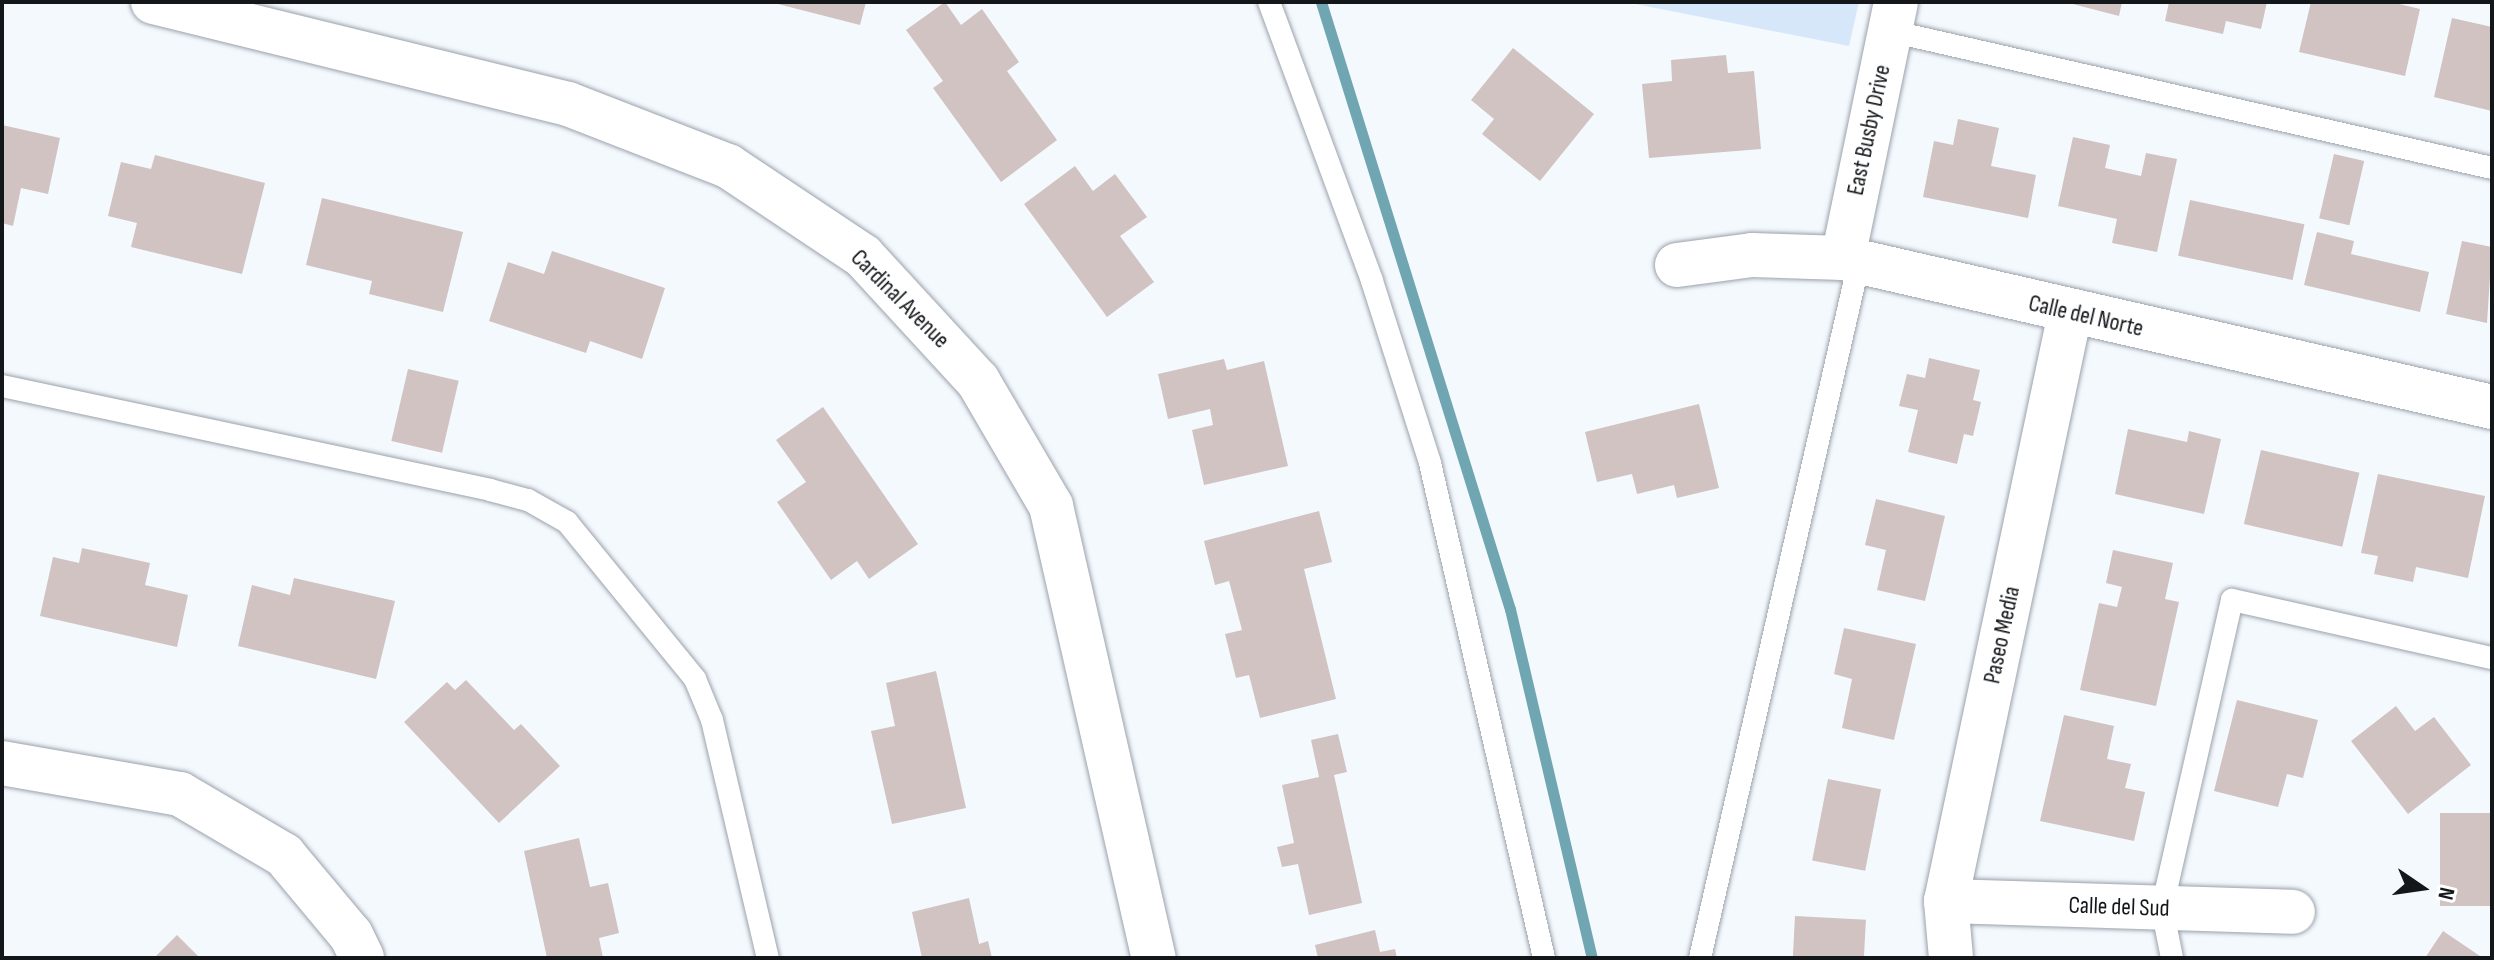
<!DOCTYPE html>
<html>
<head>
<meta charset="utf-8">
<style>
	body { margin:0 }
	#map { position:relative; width:2494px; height:960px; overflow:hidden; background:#f4f9fe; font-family:"Sofia Sans Condensed",sans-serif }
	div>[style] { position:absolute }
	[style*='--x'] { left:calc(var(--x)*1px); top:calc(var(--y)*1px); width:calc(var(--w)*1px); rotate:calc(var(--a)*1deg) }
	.green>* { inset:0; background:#d7e7fa }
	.stream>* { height:11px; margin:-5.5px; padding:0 5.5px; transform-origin:5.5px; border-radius:5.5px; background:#70a6b2 }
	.building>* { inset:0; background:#d0c3c2; transform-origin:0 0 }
	.roads { filter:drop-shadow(0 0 2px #9ba2ab) drop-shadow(0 0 2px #9ba2ab) }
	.lane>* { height:22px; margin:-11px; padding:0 11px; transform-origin:11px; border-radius:11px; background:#fff }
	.street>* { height:44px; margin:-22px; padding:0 22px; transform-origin:22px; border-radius:22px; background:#fff }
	span { translate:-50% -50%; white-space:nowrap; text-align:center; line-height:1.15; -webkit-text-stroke:8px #fff; paint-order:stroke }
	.street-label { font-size:24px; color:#14171a }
	.frame { position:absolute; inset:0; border:4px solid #14171a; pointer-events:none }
	.north { position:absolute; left:2382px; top:848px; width:80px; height:80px; -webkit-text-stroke:6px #fff; paint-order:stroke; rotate:103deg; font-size:22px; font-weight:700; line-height:32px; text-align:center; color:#14171a }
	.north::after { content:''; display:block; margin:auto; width:28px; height:36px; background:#14171a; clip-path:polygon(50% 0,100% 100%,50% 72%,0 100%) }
</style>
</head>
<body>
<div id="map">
	<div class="green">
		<div style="clip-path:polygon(1625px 2px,1859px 2px,1849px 46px)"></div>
	</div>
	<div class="stream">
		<div style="--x:1321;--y:2;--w:636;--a:72.71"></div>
		<div style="--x:1510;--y:609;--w:359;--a:76.8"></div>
	</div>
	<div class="building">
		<div style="clip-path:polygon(770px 2px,866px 2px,860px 25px)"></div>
		<div style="clip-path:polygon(945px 2px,961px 25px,982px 9px,1019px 62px,1007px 71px,1057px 140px,1001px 182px,933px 88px,943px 81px,906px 30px)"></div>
		<div style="clip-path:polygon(2065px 2px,2122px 2px,2119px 16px)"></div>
		<div style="clip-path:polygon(2169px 2px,2267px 2px,2261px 29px,2226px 21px,2223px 34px,2165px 21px)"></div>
		<div style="clip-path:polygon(2311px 2px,2391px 2px,2420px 9px,2405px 76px,2299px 52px)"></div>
		<div style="clip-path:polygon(2452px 18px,2492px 27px,2492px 111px,2434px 97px)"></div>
		<div style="clip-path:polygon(1513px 48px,1594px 114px,1540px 181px,1482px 134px,1494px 119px,1471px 100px)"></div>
		<div style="clip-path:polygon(1726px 55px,1728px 73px,1754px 71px,1761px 149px,1649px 158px,1642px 84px,1672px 81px,1671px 60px)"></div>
		<div style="clip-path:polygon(1958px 119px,1999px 128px,1991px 166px,2036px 175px,2028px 218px,1923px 197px,1934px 141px,1953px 145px)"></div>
		<div style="clip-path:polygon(2px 125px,60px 138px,48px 194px,21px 188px,13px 226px,2px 223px)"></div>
		<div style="clip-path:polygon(2073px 137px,2110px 145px,2105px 168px,2141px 176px,2146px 153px,2177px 159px,2157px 252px,2112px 243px,2117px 219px,2058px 206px)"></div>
		<div style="left:2334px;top:154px;width:31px;height:66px;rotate:13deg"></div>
		<div style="clip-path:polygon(155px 155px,265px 183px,242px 274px,131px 247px,137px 223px,108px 216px,121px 162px,151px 169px)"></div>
		<div style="clip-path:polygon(1075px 166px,1093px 191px,1115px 174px,1147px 217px,1120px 236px,1154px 282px,1107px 317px,1024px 204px)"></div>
		<div style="clip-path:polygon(322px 198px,463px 232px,443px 312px,369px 294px,372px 281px,306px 265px)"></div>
		<div style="left:2190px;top:200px;width:117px;height:57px;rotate:12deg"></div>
		<div style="clip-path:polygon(2317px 232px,2354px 241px,2351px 254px,2429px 272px,2420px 312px,2304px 285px)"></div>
		<div style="clip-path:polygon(2462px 241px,2492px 247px,2487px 323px,2446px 314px)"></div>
		<div style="clip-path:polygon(552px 251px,665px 288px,642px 359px,590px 341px,586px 353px,489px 321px,508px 262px,544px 274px)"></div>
		<div style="clip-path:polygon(1929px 358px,1980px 370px,1973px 400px,1981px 402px,1973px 436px,1964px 434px,1957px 464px,1908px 452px,1918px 410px,1899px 406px,1907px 374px,1925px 378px)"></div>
		<div style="clip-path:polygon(1224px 359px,1227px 370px,1264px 361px,1288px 466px,1204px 485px,1192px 430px,1213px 425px,1210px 409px,1168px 419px,1158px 374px)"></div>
		<div style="left:408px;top:369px;width:52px;height:74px;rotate:13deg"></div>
		<div style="clip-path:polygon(1699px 404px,1719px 488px,1677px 498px,1674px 485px,1637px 494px,1632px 474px,1597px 482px,1585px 432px)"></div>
		<div style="clip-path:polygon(823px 407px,918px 544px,869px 579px,857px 561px,831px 580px,777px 502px,806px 482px,776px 440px)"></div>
		<div style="clip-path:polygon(2128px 429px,2187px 442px,2189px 431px,2221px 439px,2204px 514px,2115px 494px)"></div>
		<div style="left:2261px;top:450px;width:101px;height:76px;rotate:13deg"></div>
		<div style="clip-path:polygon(2378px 474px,2485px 496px,2468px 578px,2416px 567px,2413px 582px,2374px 574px,2378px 556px,2361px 553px)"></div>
		<div style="clip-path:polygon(1876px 499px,1945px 516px,1925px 601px,1877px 590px,1886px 550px,1865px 545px)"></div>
		<div style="clip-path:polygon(1319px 511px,1332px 562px,1304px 569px,1336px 699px,1260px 718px,1249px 675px,1236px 678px,1225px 634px,1242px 630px,1229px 581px,1215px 585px,1204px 541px)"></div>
		<div style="clip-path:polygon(82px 548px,150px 563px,145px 585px,188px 595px,177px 647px,40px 616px,53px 557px,79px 563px)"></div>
		<div style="clip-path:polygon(2113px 550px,2173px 563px,2165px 599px,2179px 602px,2156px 706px,2080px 690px,2099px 603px,2117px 607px,2122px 587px,2106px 583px)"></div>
		<div style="clip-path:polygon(294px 578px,395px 601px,376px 679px,238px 646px,252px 585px,290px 595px)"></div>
		<div style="clip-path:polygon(1844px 628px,1916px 644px,1894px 740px,1842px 728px,1852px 679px,1834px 674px)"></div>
		<div style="clip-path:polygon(936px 671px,966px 808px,892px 824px,871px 731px,895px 726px,886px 683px)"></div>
		<div style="clip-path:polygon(466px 680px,514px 730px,521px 724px,560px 766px,499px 823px,404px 722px,447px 682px,455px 690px)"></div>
		<div style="clip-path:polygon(2237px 700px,2318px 720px,2303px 778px,2287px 774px,2278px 807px,2214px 791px)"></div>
		<div style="clip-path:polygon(2396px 706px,2415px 731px,2434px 717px,2471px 765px,2408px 814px,2351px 741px)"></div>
		<div style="clip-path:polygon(2064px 715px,2114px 726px,2107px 759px,2131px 764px,2125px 788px,2145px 792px,2134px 841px,2040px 821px)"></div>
		<div style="clip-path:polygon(1338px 734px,1347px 772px,1334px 775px,1362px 903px,1309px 915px,1298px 864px,1282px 867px,1277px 847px,1294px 843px,1282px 785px,1319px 777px,1311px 740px)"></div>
		<div style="left:1828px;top:779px;width:54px;height:83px;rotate:11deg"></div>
		<div style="left:2492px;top:813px;width:93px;height:52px;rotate:90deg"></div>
		<div style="clip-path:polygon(579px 838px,590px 887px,608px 883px,619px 933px,599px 938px,603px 958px,547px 958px,524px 851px)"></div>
		<div style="clip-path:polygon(969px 898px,979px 944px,988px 941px,992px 958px,922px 958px,912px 912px)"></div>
		<div style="left:1795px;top:916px;width:71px;height:42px;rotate:3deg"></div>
		<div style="clip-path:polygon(1375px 930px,1380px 952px,1395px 949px,1397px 958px,1318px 958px,1315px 945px)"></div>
		<div style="clip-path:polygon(2443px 931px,2483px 958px,2425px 958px)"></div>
		<div style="clip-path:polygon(177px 935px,200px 958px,154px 958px)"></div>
	</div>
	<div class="roads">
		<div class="lane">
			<div style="--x:1269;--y:2;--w:297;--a:69.7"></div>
			<div style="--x:1372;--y:281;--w:191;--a:72.3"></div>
			<div style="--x:1430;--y:463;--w:508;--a:77.03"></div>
			<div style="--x:1890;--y:31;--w:617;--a:12.82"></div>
			<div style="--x:2;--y:386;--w:499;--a:12"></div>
			<div style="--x:490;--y:490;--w:39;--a:15"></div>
			<div style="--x:528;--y:500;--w:45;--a:29.4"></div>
			<div style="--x:567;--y:522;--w:203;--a:50.8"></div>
			<div style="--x:695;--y:679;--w:44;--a:67.5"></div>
			<div style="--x:712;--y:720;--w:244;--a:76.8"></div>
			<div style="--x:1700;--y:958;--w:714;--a:-77.13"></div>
			<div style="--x:2172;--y:958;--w:51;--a:-101.3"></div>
			<div style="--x:2162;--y:908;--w:316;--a:-77.2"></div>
			<div style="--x:2232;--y:600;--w:266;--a:12.6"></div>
		</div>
		<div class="street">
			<div style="--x:153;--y:2;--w:427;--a:13.8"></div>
			<div style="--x:568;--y:104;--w:172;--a:21.2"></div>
			<div style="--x:728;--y:166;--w:162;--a:33.7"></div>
			<div style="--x:863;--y:256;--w:170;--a:47.4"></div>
			<div style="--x:978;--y:381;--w:145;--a:59.7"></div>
			<div style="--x:1051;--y:506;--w:464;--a:77.2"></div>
			<div style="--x:1843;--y:258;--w:261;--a:-78.3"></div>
			<div style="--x:1677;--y:265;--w:76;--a:-7.6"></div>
			<div style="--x:1752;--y:255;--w:91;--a:1.9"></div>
			<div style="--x:1843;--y:258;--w:666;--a:12.93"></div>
			<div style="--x:2;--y:763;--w:181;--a:9.9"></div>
			<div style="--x:180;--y:794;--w:121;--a:30.4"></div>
			<div style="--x:284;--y:855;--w:104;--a:50.1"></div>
			<div style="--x:351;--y:935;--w:25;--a:64"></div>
			<div style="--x:1946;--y:901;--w:347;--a:1.8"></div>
			<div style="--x:1951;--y:958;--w:57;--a:-95"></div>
			<div style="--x:1946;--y:901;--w:601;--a:-78.09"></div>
		</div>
	</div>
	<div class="street-label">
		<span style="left:1869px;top:130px;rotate:-78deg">East Busby Drive</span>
		<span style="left:900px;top:299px;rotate:45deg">Cardinal Avenue</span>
		<span style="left:2086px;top:316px;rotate:13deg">Calle del Norte</span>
		<span style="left:2002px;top:635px;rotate:-78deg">Paseo Media</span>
		<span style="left:2119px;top:907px;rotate:2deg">Calle del Sud</span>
	</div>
	<div class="frame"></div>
	<div class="north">N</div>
</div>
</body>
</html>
